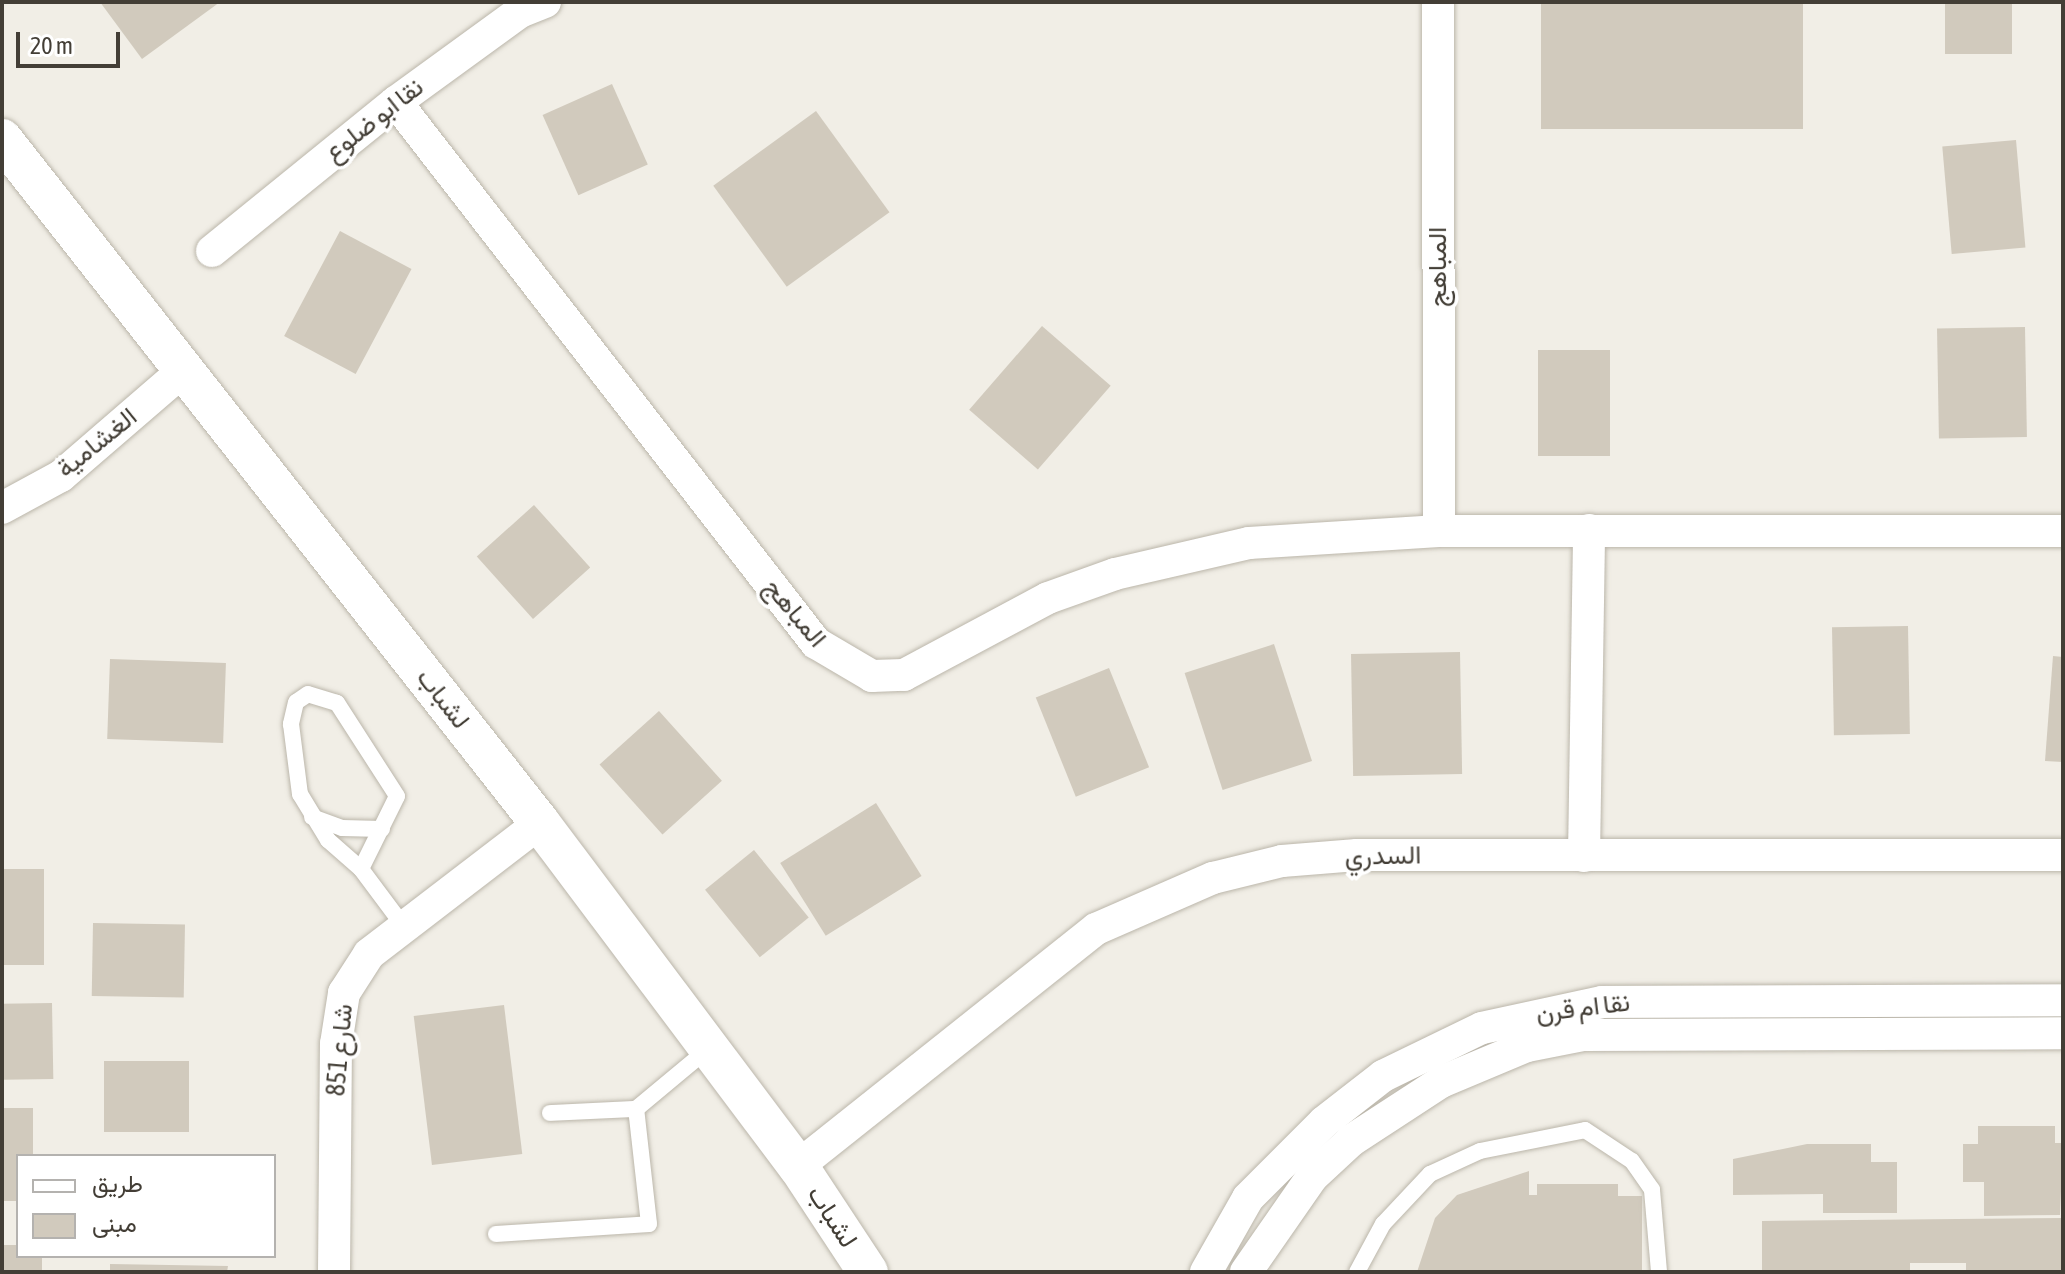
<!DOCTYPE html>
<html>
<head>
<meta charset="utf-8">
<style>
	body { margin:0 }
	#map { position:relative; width:2065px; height:1274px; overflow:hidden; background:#f1eee6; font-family:"Asap Condensed",Vazirmatn,sans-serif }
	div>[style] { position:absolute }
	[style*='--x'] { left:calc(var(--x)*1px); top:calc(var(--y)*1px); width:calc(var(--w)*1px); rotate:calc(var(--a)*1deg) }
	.building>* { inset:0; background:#d1cabd; transform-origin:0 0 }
	.roads { filter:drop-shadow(0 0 2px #bbb6aa) drop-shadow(0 0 2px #bbb6aa) }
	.service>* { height:16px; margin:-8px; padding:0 8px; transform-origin:8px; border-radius:8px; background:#fff }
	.minor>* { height:32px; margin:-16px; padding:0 16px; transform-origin:16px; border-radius:16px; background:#fff }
	.tertiary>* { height:40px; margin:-20px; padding:0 20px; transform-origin:20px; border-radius:20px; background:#fff }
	span { translate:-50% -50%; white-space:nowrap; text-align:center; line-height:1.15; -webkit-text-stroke:7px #fff; paint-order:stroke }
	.street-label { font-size:26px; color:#433e36 }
	.frame { position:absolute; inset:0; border:4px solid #433e36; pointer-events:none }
	.legend { position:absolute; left:16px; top:1154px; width:260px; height:104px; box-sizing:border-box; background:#fff; border:2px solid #b4b2af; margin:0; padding:10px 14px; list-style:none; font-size:24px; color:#433e36 }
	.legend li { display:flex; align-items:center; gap:16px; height:40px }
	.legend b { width:40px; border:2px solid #b4b2af }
	.scale { position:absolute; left:16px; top:32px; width:104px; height:36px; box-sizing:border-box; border:4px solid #433e36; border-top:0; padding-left:10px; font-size:24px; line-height:28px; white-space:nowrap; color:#433e36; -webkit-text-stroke:6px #fff; paint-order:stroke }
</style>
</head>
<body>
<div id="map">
	<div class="building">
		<div style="clip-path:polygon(100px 2px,220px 2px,142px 59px)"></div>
		<div style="left:1541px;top:2px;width:262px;height:127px"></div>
		<div style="left:1945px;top:2px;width:67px;height:52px"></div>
		<div style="left:612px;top:84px;width:88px;height:76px;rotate:66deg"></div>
		<div style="left:816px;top:111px;width:125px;height:127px;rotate:54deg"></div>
		<div style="left:2016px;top:140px;width:108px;height:74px;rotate:85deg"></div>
		<div style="left:340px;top:231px;width:81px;height:119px;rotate:28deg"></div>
		<div style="left:1042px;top:326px;width:91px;height:111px;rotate:41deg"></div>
		<div style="left:2025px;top:327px;width:110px;height:88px;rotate:89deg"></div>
		<div style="left:1538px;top:350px;width:72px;height:106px"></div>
		<div style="left:534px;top:505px;width:84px;height:77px;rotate:48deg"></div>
		<div style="left:1908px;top:626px;width:108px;height:76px;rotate:89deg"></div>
		<div style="left:1274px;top:644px;width:123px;height:94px;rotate:72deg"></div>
		<div style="left:1460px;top:652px;width:122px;height:109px;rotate:89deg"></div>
		<div style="clip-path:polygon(2053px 656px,2063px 657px,2063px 762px,2045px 761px)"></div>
		<div style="left:110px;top:659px;width:116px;height:80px;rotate:2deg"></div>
		<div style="left:1109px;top:668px;width:107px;height:79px;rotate:68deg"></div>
		<div style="left:659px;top:711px;width:94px;height:80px;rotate:48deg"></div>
		<div style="left:876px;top:803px;width:86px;height:113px;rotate:58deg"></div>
		<div style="left:754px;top:850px;width:87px;height:63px;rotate:51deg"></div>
		<div style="left:2px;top:869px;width:42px;height:96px"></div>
		<div style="left:93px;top:923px;width:92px;height:73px;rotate:1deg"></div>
		<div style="left:52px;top:1003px;width:76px;height:50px;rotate:89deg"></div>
		<div style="left:504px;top:1005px;width:150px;height:91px;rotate:83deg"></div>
		<div style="left:104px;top:1061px;width:85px;height:71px"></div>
		<div style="clip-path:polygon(2px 1108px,33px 1108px,33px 1156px,18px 1156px,18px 1201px,2px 1201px)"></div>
		<div style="clip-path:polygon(1978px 1126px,2055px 1126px,2055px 1143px,2063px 1143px,2060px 1215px,1984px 1216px,1984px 1182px,1963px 1182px,1963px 1144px,1978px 1144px)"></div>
		<div style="clip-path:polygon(1807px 1144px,1871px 1144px,1871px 1162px,1897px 1162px,1897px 1213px,1823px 1213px,1823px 1194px,1733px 1195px,1733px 1159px)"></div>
		<div style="clip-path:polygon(1529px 1171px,1529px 1195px,1537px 1195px,1537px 1184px,1618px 1184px,1618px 1196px,1642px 1196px,1642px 1272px,1417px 1272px,1435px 1218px,1457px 1195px)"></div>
		<div style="clip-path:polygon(2063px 1218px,2063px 1272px,1966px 1272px,1966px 1263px,1910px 1263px,1910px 1272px,1762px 1272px,1762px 1221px)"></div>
		<div style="clip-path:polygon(2px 1245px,18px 1245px,18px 1256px,42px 1256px,42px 1272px,2px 1272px)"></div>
		<div style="clip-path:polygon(110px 1264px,228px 1266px,227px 1272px,110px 1272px)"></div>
	</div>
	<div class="roads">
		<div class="service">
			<div style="--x:312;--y:817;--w:32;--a:20"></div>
			<div style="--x:342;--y:828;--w:40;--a:1.4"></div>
			<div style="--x:361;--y:869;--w:81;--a:-63.7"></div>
			<div style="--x:397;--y:796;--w:111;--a:-122.8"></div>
			<div style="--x:337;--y:703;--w:30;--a:-163"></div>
			<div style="--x:308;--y:694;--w:14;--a:146"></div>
			<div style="--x:296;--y:702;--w:23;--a:103"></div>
			<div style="--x:291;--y:724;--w:71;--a:82.7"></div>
			<div style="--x:300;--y:794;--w:54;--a:58.7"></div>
			<div style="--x:328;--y:840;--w:44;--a:41.3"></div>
			<div style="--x:361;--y:869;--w:74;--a:53.3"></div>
			<div style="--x:550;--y:1113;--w:86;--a:-2.7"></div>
			<div style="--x:496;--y:1234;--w:153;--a:-3.7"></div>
			<div style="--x:649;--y:1224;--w:116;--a:-96.4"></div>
			<div style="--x:636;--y:1109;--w:94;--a:-39.8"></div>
			<div style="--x:1357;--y:1272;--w:55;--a:-61.6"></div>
			<div style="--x:1383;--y:1224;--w:69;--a:-46.8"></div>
			<div style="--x:1430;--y:1174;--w:55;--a:-24.7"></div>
			<div style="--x:1480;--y:1151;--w:107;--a:-11.3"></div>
			<div style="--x:1585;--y:1130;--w:56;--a:33.4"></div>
			<div style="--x:1632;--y:1161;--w:35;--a:55"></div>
			<div style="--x:1652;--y:1190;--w:82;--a:85.1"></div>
		</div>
		<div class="minor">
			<div style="--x:1438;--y:2;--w:529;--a:89.89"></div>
			<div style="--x:396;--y:102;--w:685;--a:52.18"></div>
			<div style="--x:816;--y:643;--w:65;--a:30.5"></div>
			<div style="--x:872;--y:676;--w:32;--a:-2"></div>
			<div style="--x:904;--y:675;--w:163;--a:-28.1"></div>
			<div style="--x:1048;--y:598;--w:71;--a:-19.7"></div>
			<div style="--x:1115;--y:574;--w:138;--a:-13"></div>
			<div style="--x:1249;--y:543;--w:190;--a:-3.6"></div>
			<div style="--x:1439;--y:531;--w:624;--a:0"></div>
			<div style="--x:212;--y:251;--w:237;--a:-39"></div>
			<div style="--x:396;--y:102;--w:153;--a:-36"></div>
			<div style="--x:520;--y:12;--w:27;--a:-22"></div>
			<div style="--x:2;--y:508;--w:67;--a:-28.5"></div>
			<div style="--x:61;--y:476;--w:164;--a:-40.8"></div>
			<div style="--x:1584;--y:856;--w:326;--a:-89.1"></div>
			<div style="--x:798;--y:1166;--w:381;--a:-38.5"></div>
			<div style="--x:1096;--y:929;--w:128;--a:-23.6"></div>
			<div style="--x:1213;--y:878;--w:71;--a:-13.8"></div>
			<div style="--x:1282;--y:861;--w:75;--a:-4.6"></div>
			<div style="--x:1357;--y:855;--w:706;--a:0"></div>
			<div style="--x:334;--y:1272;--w:228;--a:-89.5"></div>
			<div style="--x:336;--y:1044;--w:52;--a:-81.1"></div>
			<div style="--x:344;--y:993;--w:46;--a:-57.3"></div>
			<div style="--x:369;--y:954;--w:215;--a:-37.5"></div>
			<div style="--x:1206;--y:1272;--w:85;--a:-60.4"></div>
			<div style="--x:1248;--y:1198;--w:107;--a:-45"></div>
			<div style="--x:1324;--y:1122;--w:75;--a:-37.9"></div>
			<div style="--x:1383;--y:1076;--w:110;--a:-25.9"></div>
			<div style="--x:1482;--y:1028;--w:123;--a:-12.2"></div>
			<div style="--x:1602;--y:1002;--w:461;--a:-0.2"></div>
			<div style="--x:1246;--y:1272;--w:116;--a:-55.2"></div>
			<div style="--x:1312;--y:1177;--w:54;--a:-42.8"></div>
			<div style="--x:1352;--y:1140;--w:106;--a:-33.1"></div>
			<div style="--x:1441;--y:1082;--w:93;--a:-22.7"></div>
			<div style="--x:1527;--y:1046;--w:57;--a:-11.1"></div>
			<div style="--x:1583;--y:1035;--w:480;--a:-0.2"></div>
		</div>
		<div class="tertiary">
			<div style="--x:2;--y:139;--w:870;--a:51.81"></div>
			<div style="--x:540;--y:823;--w:429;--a:53.1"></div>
			<div style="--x:798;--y:1166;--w:127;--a:56.6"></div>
		</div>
	</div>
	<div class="street-label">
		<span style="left:374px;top:120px;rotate:-38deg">نقا ابو ضلوع</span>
		<span style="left:1438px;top:267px;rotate:-90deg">المباهج</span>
		<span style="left:97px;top:443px;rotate:-39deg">الغشامية</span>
		<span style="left:795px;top:613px;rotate:50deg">المباهج</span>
		<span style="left:443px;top:699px;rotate:52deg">لشباب</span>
		<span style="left:1383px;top:856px;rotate:-1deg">السدري</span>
		<span style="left:1583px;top:1008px;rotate:-7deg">نقا ام قرن</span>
		<span style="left:340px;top:1050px;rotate:-85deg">شارع 851</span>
		<span style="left:832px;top:1217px;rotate:57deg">لشباب</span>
	</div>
	<div class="frame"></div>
	<ul class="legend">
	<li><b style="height:10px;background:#fff"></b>طريق</li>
	<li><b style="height:22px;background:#d1cabd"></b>مبنى</li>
	</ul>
	<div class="scale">20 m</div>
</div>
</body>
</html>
